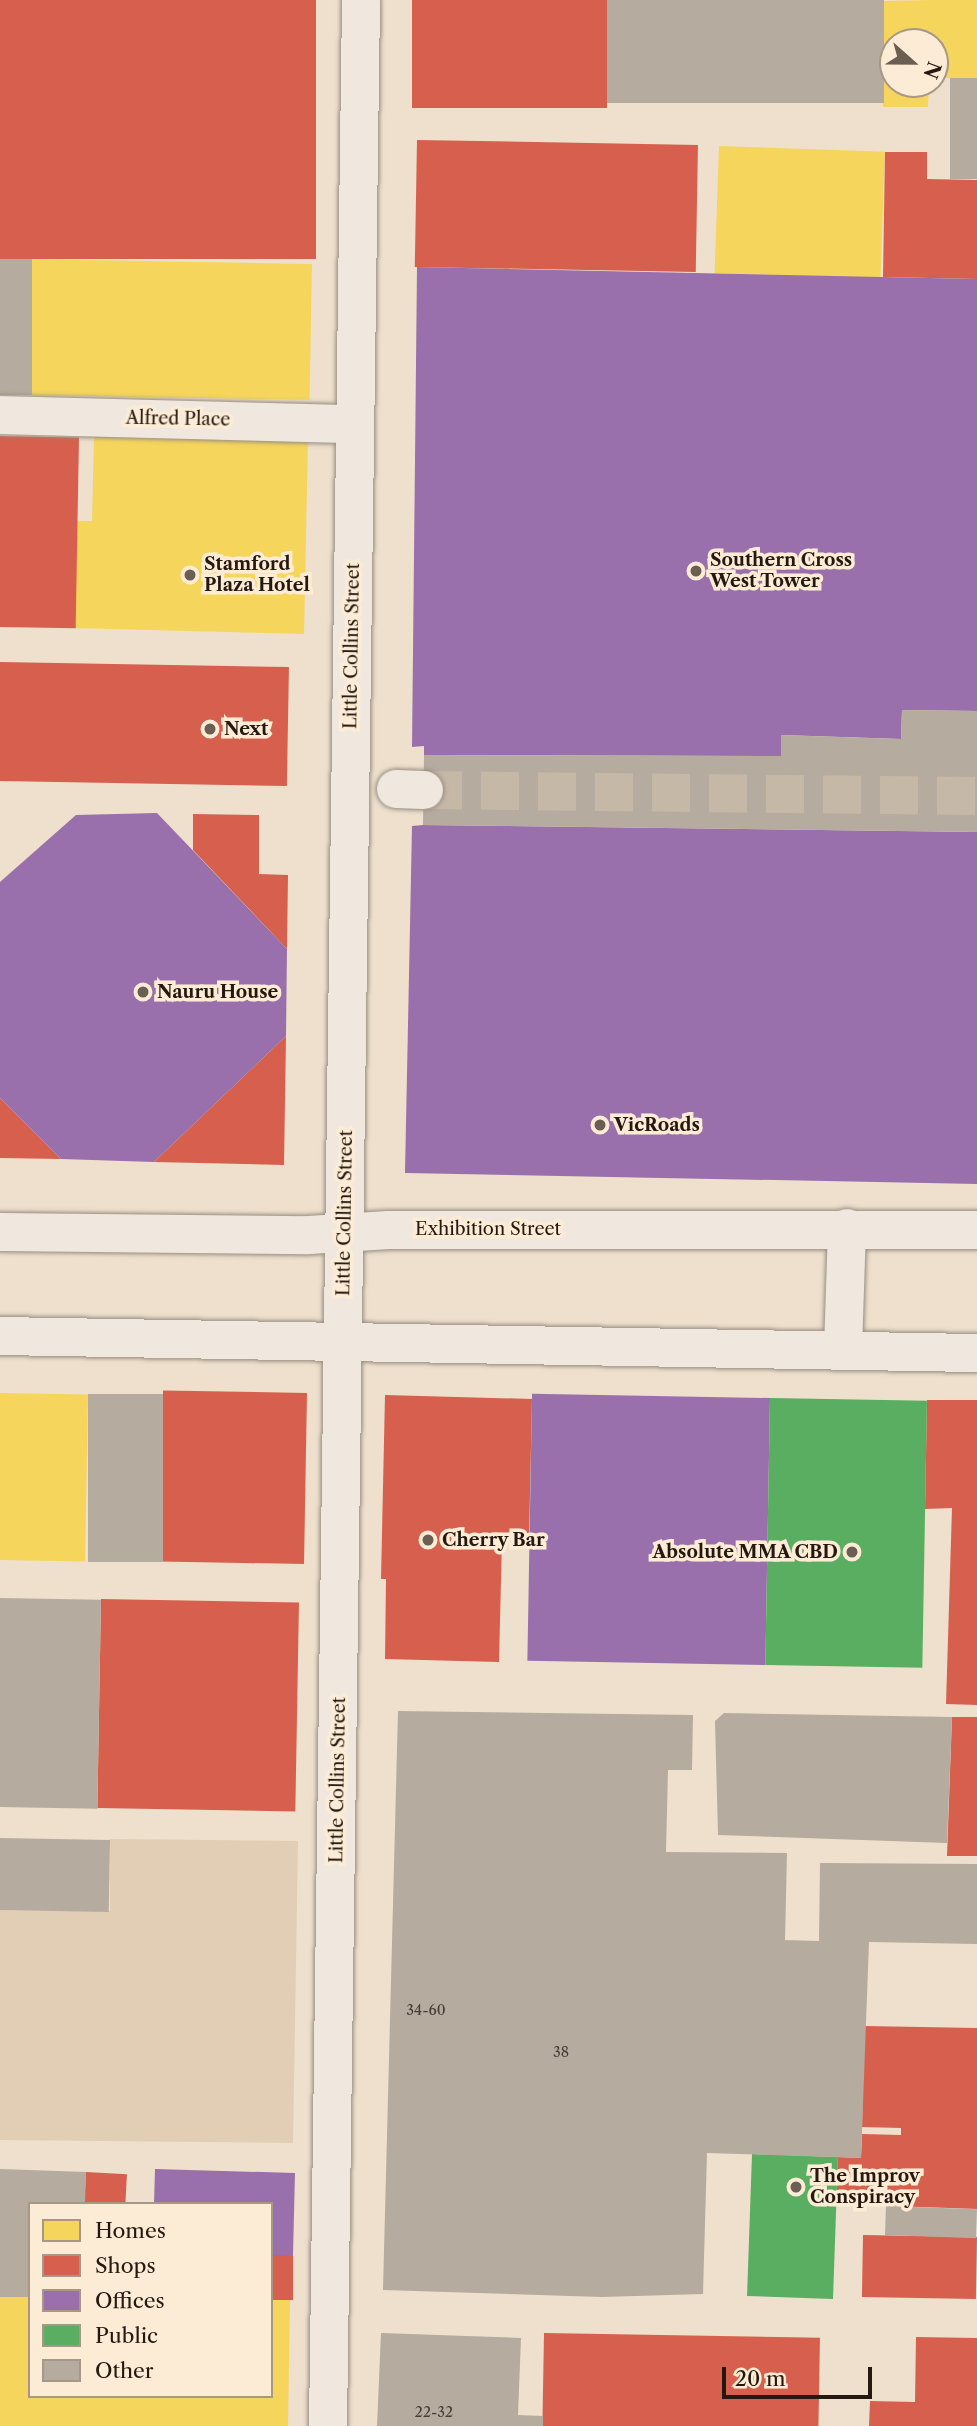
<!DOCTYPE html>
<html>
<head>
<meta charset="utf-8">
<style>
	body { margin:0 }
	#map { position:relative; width:977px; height:2426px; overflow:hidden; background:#eee0cc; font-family:"Libre Caslon Text",serif }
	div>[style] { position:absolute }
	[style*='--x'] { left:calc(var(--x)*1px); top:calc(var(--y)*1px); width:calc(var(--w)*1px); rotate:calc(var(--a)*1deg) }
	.green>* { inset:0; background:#e1ceb4 }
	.homes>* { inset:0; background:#f6d55c; transform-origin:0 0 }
	.shops>* { inset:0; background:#d6604d; transform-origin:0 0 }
	.offices>* { inset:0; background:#9970ab; transform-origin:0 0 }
	.public>* { inset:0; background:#5aae61; transform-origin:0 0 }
	.building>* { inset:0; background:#b5ab9e; transform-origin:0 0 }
	.minor-tunnel>* { height:38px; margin-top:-19px; transform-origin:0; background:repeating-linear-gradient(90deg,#c6b8a7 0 38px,transparent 0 57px) }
	.roads { filter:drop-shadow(0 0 2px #978e82) drop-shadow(0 0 2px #978e82) }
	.minor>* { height:38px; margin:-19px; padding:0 19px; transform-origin:19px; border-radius:19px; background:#f0e8df }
	.dots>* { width:19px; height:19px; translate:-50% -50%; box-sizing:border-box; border:4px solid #fdecd5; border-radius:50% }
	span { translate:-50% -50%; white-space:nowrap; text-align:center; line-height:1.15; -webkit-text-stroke:7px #fdecd5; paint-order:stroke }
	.number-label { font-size:14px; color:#483d34 }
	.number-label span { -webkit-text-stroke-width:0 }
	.street-label { font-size:18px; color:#241811 }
	.poi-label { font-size:18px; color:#241811; font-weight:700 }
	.left { translate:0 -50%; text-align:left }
	.right { translate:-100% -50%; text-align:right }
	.legend { position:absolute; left:28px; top:2202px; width:245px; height:196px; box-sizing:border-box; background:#fdecd5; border:2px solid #a69787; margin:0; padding:9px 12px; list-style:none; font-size:21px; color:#241811 }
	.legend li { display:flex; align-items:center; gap:14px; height:35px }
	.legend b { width:35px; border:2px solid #a69787 }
	.north { position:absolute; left:879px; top:28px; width:70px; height:70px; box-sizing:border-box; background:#fdecd5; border:2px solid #a69787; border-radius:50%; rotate:111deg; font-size:19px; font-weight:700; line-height:28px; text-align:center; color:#241811 }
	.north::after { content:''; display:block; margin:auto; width:24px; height:32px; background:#6b5e52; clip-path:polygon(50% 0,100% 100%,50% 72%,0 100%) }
	.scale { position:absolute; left:722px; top:2367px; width:150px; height:32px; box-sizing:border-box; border:4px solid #241811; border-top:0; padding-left:9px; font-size:21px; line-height:24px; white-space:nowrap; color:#241811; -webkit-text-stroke:5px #fdecd5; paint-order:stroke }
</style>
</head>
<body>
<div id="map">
	<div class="green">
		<div style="clip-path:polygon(110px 1839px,298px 1841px,293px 2143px,0 2140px,0 1910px,110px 1911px)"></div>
	</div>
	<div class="homes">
		<div style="clip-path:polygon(933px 0,977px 0,977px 78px,935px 78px,935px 42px,893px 42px,893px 84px,929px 84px,928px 107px,883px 107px,884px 1px)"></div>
		<div style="left:719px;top:146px;width:166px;height:127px;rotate:2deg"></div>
		<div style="left:32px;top:259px;width:280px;height:136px;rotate:1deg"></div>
		<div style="clip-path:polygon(94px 437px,308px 440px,304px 634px,73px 628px,76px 521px,92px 521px)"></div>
		<div style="left:0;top:1393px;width:88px;height:167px;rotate:1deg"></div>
		<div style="clip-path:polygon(0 2297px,30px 2297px,30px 2396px,271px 2396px,271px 2300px,290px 2300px,288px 2426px,0 2426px)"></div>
	</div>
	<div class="shops">
		<div style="left:0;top:0;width:316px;height:259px"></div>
		<div style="left:412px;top:0;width:195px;height:108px"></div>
		<div style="left:417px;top:140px;width:281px;height:127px;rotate:1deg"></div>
		<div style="clip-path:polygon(885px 152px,927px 152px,927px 179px,977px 180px,977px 279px,883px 277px)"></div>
		<div style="left:0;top:436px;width:79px;height:191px;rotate:1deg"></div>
		<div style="left:0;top:662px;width:289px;height:119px;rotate:1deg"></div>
		<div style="clip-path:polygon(193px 814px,259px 815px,259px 874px,288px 875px,287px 949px,193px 850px)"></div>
		<div style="clip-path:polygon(286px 1036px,284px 1165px,154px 1162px)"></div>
		<div style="clip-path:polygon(0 1098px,61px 1159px,0 1158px)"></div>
		<div style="left:307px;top:1393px;width:171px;height:144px;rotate:91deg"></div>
		<div style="clip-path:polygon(385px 1395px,532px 1399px,529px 1540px,502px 1539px,499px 1662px,385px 1659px,386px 1579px,381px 1579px)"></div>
		<div style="clip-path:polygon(927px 1400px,977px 1400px,977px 1705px,946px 1704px,952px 1508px,925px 1509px)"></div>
		<div style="left:101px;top:1599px;width:198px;height:209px;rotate:1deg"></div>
		<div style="clip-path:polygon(952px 1717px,977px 1717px,977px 1856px,947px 1856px)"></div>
		<div style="clip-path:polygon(864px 2026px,977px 2028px,977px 2209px,836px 2204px,838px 2157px,861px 2158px,862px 2134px,901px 2135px,901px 2128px,862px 2127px)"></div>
		<div style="left:86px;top:2172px;width:41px;height:32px;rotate:3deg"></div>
		<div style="left:863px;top:2235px;width:114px;height:62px;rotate:1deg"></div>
		<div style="left:271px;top:2255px;width:22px;height:45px"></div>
		<div style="left:544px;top:2333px;width:276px;height:93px;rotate:1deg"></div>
		<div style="clip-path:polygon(916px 2337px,977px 2338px,977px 2426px,869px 2426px,870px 2401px,915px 2402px)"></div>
	</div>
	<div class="offices">
		<div style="clip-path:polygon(417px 267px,977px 279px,977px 711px,902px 710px,901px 739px,781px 735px,781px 756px,424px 755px,424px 746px,412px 747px)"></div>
		<div style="clip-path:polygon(157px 813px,287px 949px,286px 1036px,154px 1162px,61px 1159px,0 1098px,0 882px,76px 815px)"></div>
		<div style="clip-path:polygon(423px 825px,977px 832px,977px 1184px,405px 1173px,412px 826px)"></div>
		<div style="left:770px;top:1398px;width:267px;height:238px;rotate:91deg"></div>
		<div style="clip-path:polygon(155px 2169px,295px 2173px,293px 2255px,271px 2255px,271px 2204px,154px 2204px)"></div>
	</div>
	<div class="public">
		<div style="left:770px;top:1398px;width:157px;height:267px;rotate:1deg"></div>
		<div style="left:752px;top:2154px;width:86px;height:142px;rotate:2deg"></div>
	</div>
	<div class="building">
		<div style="left:607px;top:0;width:277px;height:103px"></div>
		<div style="left:950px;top:78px;width:27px;height:101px"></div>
		<div style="left:0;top:259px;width:32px;height:136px"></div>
		<div style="clip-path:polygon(902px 710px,977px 711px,977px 832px,423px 825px,424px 755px,781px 756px,781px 735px,901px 739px)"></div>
		<div style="left:88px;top:1394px;width:75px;height:168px"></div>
		<div style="left:0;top:1598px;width:101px;height:209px;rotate:1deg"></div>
		<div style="clip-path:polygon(398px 1711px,693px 1715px,692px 1770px,668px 1770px,666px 1852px,787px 1853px,785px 1940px,819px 1941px,820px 1863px,977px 1864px,977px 1944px,869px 1942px,861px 2158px,707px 2153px,703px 2294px,602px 2297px,383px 2290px)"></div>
		<div style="clip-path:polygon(724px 1713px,952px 1717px,947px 1843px,718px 1835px,715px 1721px)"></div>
		<div style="left:0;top:1838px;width:110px;height:72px;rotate:1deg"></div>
		<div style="clip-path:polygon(0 2169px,86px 2172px,85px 2204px,30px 2204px,30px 2297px,0 2297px)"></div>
		<div style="left:886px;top:2206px;width:91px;height:29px;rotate:2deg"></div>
		<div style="clip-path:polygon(381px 2333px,521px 2338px,518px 2415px,543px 2416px,543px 2426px,377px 2426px)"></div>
	</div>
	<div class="minor-tunnel">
		<div style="--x:424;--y:790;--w:553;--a:0.62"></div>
	</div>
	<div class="roads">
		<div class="minor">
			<div style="--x:0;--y:415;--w:355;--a:1.5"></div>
			<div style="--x:396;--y:789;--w:28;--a:2"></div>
			<div style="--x:0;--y:1232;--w:309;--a:0.6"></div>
			<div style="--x:309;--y:1235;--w:80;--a:-3.6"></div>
			<div style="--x:389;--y:1230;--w:588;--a:0"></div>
			<div style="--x:0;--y:1336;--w:977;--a:1"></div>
			<div style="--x:843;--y:1349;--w:121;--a:-88.1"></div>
			<div style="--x:328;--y:2426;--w:2426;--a:-89.22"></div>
		</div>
	</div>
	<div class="dots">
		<div style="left:696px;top:571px;background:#6b5e52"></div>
		<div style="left:190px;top:575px;background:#6b5e52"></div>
		<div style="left:210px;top:729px;background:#6b5e52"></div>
		<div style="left:143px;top:992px;background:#6b5e52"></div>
		<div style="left:600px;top:1125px;background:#6b5e52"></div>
		<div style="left:428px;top:1540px;background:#6b5e52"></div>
		<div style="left:852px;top:1552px;background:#6b5e52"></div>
		<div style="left:796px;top:2187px;background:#6b5e52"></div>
	</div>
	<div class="number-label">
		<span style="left:426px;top:2010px">34-60</span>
		<span style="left:561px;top:2052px">38</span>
		<span style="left:434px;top:2412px">22-32</span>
	</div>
	<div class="street-label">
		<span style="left:178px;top:419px;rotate:1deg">Alfred Place</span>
		<span style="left:352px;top:646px;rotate:-89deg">Little Collins Street</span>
		<span style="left:345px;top:1213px;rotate:-89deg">Little Collins Street</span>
		<span style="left:488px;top:1229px">Exhibition Street</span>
		<span style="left:338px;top:1780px;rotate:-89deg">Little Collins Street</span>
	</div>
	<div class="poi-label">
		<span class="left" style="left:710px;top:571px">Southern Cross<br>West Tower</span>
		<span class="left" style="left:204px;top:575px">Stamford<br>Plaza Hotel</span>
		<span class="left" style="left:224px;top:729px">Next</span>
		<span class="left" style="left:157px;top:992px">Nauru House</span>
		<span class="left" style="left:614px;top:1125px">VicRoads</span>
		<span class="left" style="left:442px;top:1540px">Cherry Bar</span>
		<span class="right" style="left:838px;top:1552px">Absolute MMA CBD</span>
		<span class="left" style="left:810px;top:2187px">The Improv<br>Conspiracy</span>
	</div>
	<ul class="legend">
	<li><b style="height:19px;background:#f6d55c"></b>Homes</li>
	<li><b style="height:19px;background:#d6604d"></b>Shops</li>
	<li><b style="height:19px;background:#9970ab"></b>Offices</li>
	<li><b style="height:19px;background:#5aae61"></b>Public</li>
	<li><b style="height:19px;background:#b5ab9e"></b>Other</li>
	</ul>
	<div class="north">N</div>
	<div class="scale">20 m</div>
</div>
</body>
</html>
